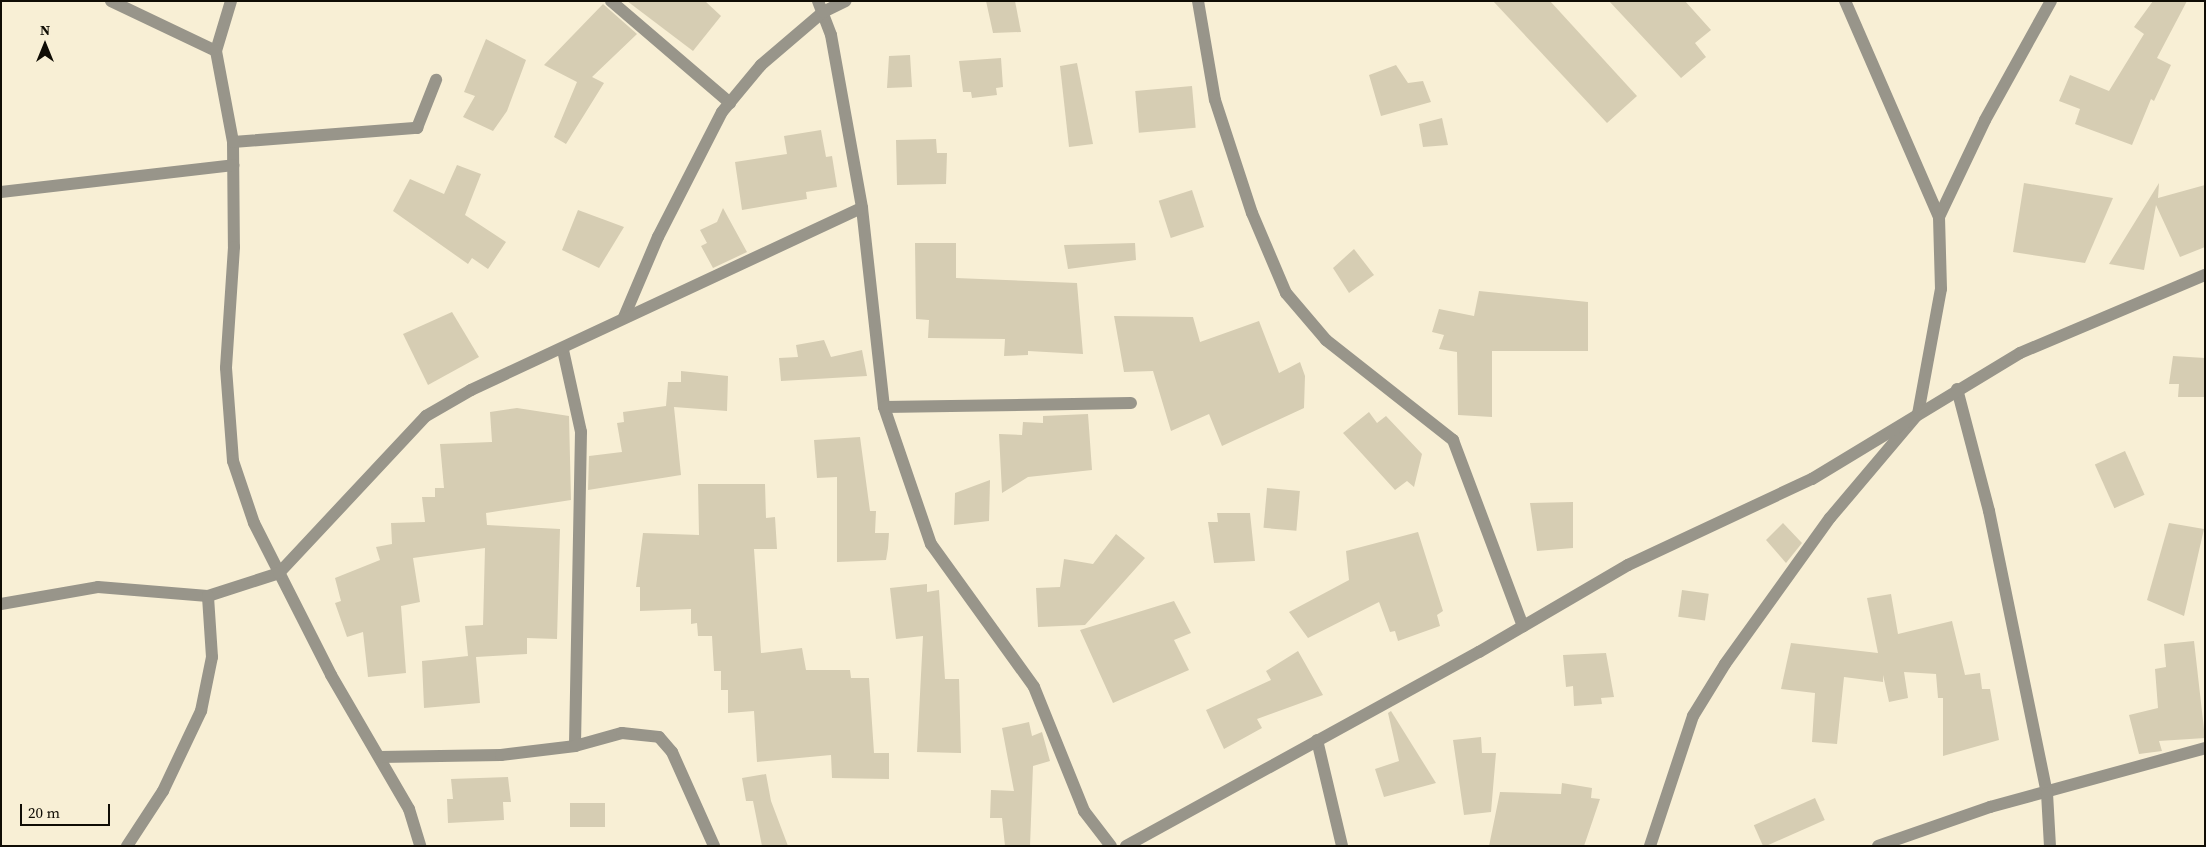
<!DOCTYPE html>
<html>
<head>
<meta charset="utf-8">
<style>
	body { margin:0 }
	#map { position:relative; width:2206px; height:847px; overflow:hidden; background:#f8efd5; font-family:"Source Serif 4",serif }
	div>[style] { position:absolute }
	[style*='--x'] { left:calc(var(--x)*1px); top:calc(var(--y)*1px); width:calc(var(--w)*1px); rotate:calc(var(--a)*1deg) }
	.building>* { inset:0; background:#d6cdb3; transform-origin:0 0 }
	.minor>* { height:12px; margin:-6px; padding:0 6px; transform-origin:6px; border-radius:6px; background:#98958a }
	.tertiary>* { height:12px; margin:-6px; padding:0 6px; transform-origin:6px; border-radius:6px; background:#98958a }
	span { translate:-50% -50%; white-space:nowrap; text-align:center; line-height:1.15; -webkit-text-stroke:4px #f8efd5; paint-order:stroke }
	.frame { position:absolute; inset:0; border:2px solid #100d05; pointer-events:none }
	.north { position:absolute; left:20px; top:20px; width:50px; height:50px; -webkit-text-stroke:4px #f8efd5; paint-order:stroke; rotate:0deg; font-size:14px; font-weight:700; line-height:20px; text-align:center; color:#100d05 }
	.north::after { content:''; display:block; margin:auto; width:18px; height:22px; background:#100d05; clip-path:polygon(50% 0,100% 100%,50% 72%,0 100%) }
	.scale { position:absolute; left:20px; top:804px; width:90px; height:22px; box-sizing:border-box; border:2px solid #100d05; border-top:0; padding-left:6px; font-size:15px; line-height:18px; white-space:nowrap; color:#100d05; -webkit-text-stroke:4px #f8efd5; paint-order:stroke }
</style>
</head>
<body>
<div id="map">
	<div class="building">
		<div style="clip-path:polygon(627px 1px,705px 1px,721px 16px,693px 51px)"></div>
		<div style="clip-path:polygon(986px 1px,1015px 1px,1021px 32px,993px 33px)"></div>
		<div style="clip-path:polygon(1493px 1px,1550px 1px,1637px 96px,1607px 123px)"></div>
		<div style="clip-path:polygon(1609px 1px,1685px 1px,1711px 30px,1695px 43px,1706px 57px,1681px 78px)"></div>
		<div style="clip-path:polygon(2153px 1px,2187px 1px,2157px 58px,2171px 65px,2154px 101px,2151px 99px,2132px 145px,2075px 124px,2080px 109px,2059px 101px,2070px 75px,2109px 91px,2144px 34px,2134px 27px)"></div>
		<div style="clip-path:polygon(603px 4px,637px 34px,592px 77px,604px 83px,566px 144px,554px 137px,577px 82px,544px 65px)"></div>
		<div style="clip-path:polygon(486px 39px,526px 60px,507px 111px,493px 131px,463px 117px,475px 96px,464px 92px)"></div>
		<div style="clip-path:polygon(910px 55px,912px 87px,887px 88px,889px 56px)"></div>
		<div style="clip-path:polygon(1001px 58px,1003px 87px,996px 88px,997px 95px,972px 98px,971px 92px,963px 92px,959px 61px)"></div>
		<div style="clip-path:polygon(1077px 63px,1093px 144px,1069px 147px,1060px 66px)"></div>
		<div style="clip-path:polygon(1396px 65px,1408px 83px,1423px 81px,1431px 102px,1381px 116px,1369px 75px)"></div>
		<div style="left:1192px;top:86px;width:42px;height:57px;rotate:85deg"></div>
		<div style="clip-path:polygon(1442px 118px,1448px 145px,1423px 147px,1419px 124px)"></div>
		<div style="clip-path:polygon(821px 130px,826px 157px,832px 156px,837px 187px,806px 192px,807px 199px,742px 210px,735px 162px,787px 154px,784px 136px)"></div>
		<div style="clip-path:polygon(936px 139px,937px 153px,947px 153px,946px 184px,897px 185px,896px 140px)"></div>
		<div style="clip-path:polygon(457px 165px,481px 174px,465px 215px,506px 242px,488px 269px,472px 258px,468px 264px,393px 211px,410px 179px,444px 194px)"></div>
		<div style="clip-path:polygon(2024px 183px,2113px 198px,2085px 263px,2013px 252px)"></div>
		<div style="clip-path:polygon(2159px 183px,2158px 198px,2205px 185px,2205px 247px,2180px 257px,2156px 205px,2144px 270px,2109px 264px)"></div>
		<div style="left:1192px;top:190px;width:39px;height:35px;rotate:72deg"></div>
		<div style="clip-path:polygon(723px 208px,747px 252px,713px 268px,701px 246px,707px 243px,700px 230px,717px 222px)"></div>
		<div style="clip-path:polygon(578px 210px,624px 227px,599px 268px,562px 250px)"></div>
		<div style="clip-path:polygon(915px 243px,956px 243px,956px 278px,1077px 283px,1083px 354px,1028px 351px,1028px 355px,1004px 356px,1005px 339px,928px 338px,929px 320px,916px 319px)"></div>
		<div style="clip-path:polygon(1135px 243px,1136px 260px,1068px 269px,1064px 245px)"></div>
		<div style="clip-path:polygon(1354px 249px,1374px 275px,1349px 293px,1333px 268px)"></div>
		<div style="clip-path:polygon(1479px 291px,1588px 302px,1588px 351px,1492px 351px,1492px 417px,1458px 415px,1457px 352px,1439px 349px,1444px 335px,1432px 332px,1439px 309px,1474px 316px)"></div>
		<div style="clip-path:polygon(452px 312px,479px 357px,428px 385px,403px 334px)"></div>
		<div style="clip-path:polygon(1114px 316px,1193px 317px,1200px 342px,1259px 321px,1279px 373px,1300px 362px,1305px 376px,1304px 408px,1222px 446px,1209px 414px,1171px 431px,1153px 371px,1124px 372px)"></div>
		<div style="clip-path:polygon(824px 340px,831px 357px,862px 350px,867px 376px,781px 381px,779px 358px,798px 357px,796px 345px)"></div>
		<div style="clip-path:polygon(2173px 356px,2205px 358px,2205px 397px,2178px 397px,2179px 384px,2169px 384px)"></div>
		<div style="clip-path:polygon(681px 371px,728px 376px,727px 411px,674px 407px,681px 475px,588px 490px,589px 456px,622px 452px,617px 423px,624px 422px,623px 412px,666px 406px,668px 382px,681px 382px)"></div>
		<div style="clip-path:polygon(517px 408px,569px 416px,571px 500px,486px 513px,487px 525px,560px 529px,557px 639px,527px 638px,527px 654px,476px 657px,480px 703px,424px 708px,422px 661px,468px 656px,465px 626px,483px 625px,485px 548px,413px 558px,420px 602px,401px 606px,406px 673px,368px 677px,363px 632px,347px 637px,335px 603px,341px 601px,335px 578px,380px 560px,376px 547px,392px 544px,391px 523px,425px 522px,422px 497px,435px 497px,435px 488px,444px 488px,440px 444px,492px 442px,490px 412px)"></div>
		<div style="clip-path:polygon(1369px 412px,1377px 423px,1386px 416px,1422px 454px,1414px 487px,1407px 481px,1395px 490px,1343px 433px)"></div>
		<div style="clip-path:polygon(1088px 414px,1092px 470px,1028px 477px,1002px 493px,999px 434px,1022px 435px,1023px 422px,1043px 423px,1043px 416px)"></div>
		<div style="clip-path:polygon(860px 437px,870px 511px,876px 511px,875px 533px,889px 533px,888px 548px,886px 560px,837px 562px,837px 477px,817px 478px,814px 440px)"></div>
		<div style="left:2125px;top:451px;width:48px;height:33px;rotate:66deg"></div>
		<div style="clip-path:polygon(990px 480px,989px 521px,954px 525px,955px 493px)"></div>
		<div style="clip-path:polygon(698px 484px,765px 484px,766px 518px,775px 517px,777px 549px,754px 549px,761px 653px,802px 648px,806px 670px,850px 670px,851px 678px,869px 678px,874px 753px,889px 753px,889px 779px,832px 778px,831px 755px,757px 762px,754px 711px,728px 713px,728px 690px,721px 690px,721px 671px,714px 671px,712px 636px,698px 636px,697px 623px,691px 624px,691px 609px,640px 611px,640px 587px,636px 587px,643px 533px,699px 535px)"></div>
		<div style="left:1267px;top:488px;width:33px;height:40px;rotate:5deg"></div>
		<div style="clip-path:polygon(1573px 502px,1573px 548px,1537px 551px,1530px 503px)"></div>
		<div style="clip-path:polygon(1217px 513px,1250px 513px,1255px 561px,1214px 563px,1208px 522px,1218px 522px)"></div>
		<div style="clip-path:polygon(1783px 523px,1802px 543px,1786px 563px,1766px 540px)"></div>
		<div style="clip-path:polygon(2169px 523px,2204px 529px,2184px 616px,2147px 600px)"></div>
		<div style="clip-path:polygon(1418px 532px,1443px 611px,1437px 615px,1440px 626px,1398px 641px,1395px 631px,1390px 632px,1379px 602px,1308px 638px,1289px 612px,1349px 580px,1346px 551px)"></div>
		<div style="clip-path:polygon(1116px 534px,1145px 558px,1085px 625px,1038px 627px,1036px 588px,1060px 587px,1064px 559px,1093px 564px)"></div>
		<div style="clip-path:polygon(927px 584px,927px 592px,939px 590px,945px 679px,959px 679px,961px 753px,917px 752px,923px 636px,896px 639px,890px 588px)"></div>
		<div style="left:1682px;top:590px;width:27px;height:27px;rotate:8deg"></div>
		<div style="clip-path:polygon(1891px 594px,1898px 634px,1952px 621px,1965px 675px,1980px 673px,1982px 689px,1990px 689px,1999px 740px,1943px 756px,1943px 698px,1938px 698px,1936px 674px,1904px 672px,1908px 698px,1889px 702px,1883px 675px,1883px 682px,1844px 677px,1837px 744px,1812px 742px,1815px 693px,1781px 689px,1791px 643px,1878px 653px,1867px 598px)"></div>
		<div style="clip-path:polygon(1174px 601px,1191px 633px,1174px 640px,1189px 670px,1113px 703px,1080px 630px)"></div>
		<div style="clip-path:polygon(2194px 641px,2205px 738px,2159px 741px,2162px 751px,2139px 754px,2129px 715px,2158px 708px,2155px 669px,2166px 667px,2164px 644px)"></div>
		<div style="clip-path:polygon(1298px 651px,1323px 695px,1257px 719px,1262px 728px,1224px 749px,1206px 710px,1271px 680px,1266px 671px)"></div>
		<div style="clip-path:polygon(1606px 653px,1614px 697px,1601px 698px,1602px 704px,1574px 706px,1573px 686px,1566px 687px,1563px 655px)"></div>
		<div style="clip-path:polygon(1391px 711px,1436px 783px,1384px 797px,1375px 769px,1399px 761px,1388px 713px)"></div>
		<div style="clip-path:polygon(1029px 722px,1032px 736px,1042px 732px,1050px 761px,1033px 766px,1030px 846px,1005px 846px,1002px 818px,990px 818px,991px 790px,1014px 791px,1002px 728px)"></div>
		<div style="clip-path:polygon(1481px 737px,1482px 753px,1496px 753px,1491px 812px,1464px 815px,1453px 740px)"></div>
		<div style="clip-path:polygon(766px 774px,771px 801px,788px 846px,762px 846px,753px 801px,746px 801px,742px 778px)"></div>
		<div style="clip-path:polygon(508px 777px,511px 802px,503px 802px,504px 820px,448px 823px,447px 799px,453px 799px,451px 779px)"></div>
		<div style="clip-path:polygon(1562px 783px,1592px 788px,1591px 798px,1600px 799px,1584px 846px,1489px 846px,1500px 792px,1561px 794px)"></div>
		<div style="left:1815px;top:798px;width:24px;height:67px;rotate:66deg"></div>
		<div style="left:570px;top:803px;width:35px;height:24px"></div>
	</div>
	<div class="minor">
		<div style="--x:111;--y:1;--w:116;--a:25.5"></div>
		<div style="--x:231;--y:1;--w:52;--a:106.7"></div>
		<div style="--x:216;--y:51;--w:93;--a:79.4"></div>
		<div style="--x:233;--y:142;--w:105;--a:89.5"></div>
		<div style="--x:234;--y:247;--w:121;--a:93.8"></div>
		<div style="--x:226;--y:368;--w:93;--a:85.7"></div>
		<div style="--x:233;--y:461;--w:65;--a:71.3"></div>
		<div style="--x:254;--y:523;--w:170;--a:63.1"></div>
		<div style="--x:331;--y:675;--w:155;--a:59.8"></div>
		<div style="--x:409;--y:809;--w:39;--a:73"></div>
		<div style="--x:611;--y:1;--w:157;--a:40.6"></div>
		<div style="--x:818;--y:1;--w:36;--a:69"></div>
		<div style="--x:831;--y:35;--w:176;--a:79.8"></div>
		<div style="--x:862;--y:208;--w:200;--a:83.7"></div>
		<div style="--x:884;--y:407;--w:145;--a:71.1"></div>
		<div style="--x:931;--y:544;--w:176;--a:54.2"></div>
		<div style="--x:1034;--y:687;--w:134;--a:68"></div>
		<div style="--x:1084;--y:811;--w:44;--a:52.4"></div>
		<div style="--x:1198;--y:1;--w:100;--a:80.3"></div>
		<div style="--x:1215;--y:100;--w:119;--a:71.9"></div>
		<div style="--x:1252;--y:213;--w:87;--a:67"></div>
		<div style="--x:1286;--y:293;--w:62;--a:49.6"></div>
		<div style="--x:1326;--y:340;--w:162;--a:38.2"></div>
		<div style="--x:1453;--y:440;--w:199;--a:69.4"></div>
		<div style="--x:233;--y:142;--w:185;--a:-4.4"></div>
		<div style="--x:417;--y:128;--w:52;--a:-68.4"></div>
		<div style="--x:1;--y:192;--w:234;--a:-6.6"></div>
		<div style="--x:1939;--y:217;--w:107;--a:-64.6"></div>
		<div style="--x:1985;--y:120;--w:136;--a:-61"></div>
		<div style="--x:624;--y:317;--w:87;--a:-67"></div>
		<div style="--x:658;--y:237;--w:140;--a:-62.9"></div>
		<div style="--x:722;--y:112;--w:61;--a:-50.3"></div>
		<div style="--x:761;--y:65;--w:82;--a:-40.5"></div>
		<div style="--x:823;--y:12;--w:25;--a:-26"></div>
		<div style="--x:563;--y:350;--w:84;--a:77.6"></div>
		<div style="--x:581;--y:432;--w:314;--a:91.1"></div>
		<div style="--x:884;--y:407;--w:247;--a:-0.9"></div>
		<div style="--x:1;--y:604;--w:98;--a:-9.9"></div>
		<div style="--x:98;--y:587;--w:110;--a:4.7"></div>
		<div style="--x:208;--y:596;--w:75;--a:-17.9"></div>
		<div style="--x:279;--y:573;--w:215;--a:-46.9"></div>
		<div style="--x:426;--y:416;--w:52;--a:-30"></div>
		<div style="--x:471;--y:390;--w:431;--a:-25"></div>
		<div style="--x:1317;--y:740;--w:109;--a:76.7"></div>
		<div style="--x:380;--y:757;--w:121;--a:-0.9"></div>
		<div style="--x:501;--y:755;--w:75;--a:-6.9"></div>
		<div style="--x:575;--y:746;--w:49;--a:-15.5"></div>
		<div style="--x:622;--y:733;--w:37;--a:6"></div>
		<div style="--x:659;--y:737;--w:20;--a:49"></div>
		<div style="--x:672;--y:752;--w:103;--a:65.9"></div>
		<div style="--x:127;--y:846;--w:66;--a:-56.8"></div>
		<div style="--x:163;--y:791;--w:89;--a:-64.6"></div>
		<div style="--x:201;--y:711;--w:55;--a:-78.5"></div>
		<div style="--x:212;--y:657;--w:61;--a:-93.8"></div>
		<div style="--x:1650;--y:846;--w:137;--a:-71.7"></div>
		<div style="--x:1693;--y:716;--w:61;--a:-58.4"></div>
		<div style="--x:1725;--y:664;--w:180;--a:-54.3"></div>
		<div style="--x:1830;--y:518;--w:136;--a:-49.8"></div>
		<div style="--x:1918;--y:414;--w:127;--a:-79.6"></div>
		<div style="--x:1941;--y:289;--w:72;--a:-91.6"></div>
		<div style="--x:1939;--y:217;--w:236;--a:-113.5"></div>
		<div style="--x:1878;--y:846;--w:119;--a:-19.2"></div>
		<div style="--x:1990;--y:807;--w:223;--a:-15.3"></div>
	</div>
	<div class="tertiary">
		<div style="--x:1957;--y:389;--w:126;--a:75.3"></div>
		<div style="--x:1989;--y:511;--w:288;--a:78.4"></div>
		<div style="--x:2047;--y:793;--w:53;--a:86.8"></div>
		<div style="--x:1126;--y:846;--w:403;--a:-28.8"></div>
		<div style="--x:1479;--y:652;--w:173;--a:-30.3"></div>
		<div style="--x:1628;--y:565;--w:203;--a:-25.1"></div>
		<div style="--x:1812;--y:479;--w:243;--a:-31.2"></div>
		<div style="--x:2020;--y:353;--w:201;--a:-22.9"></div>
	</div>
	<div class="frame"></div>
	<div class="north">N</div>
	<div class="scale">20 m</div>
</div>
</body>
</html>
